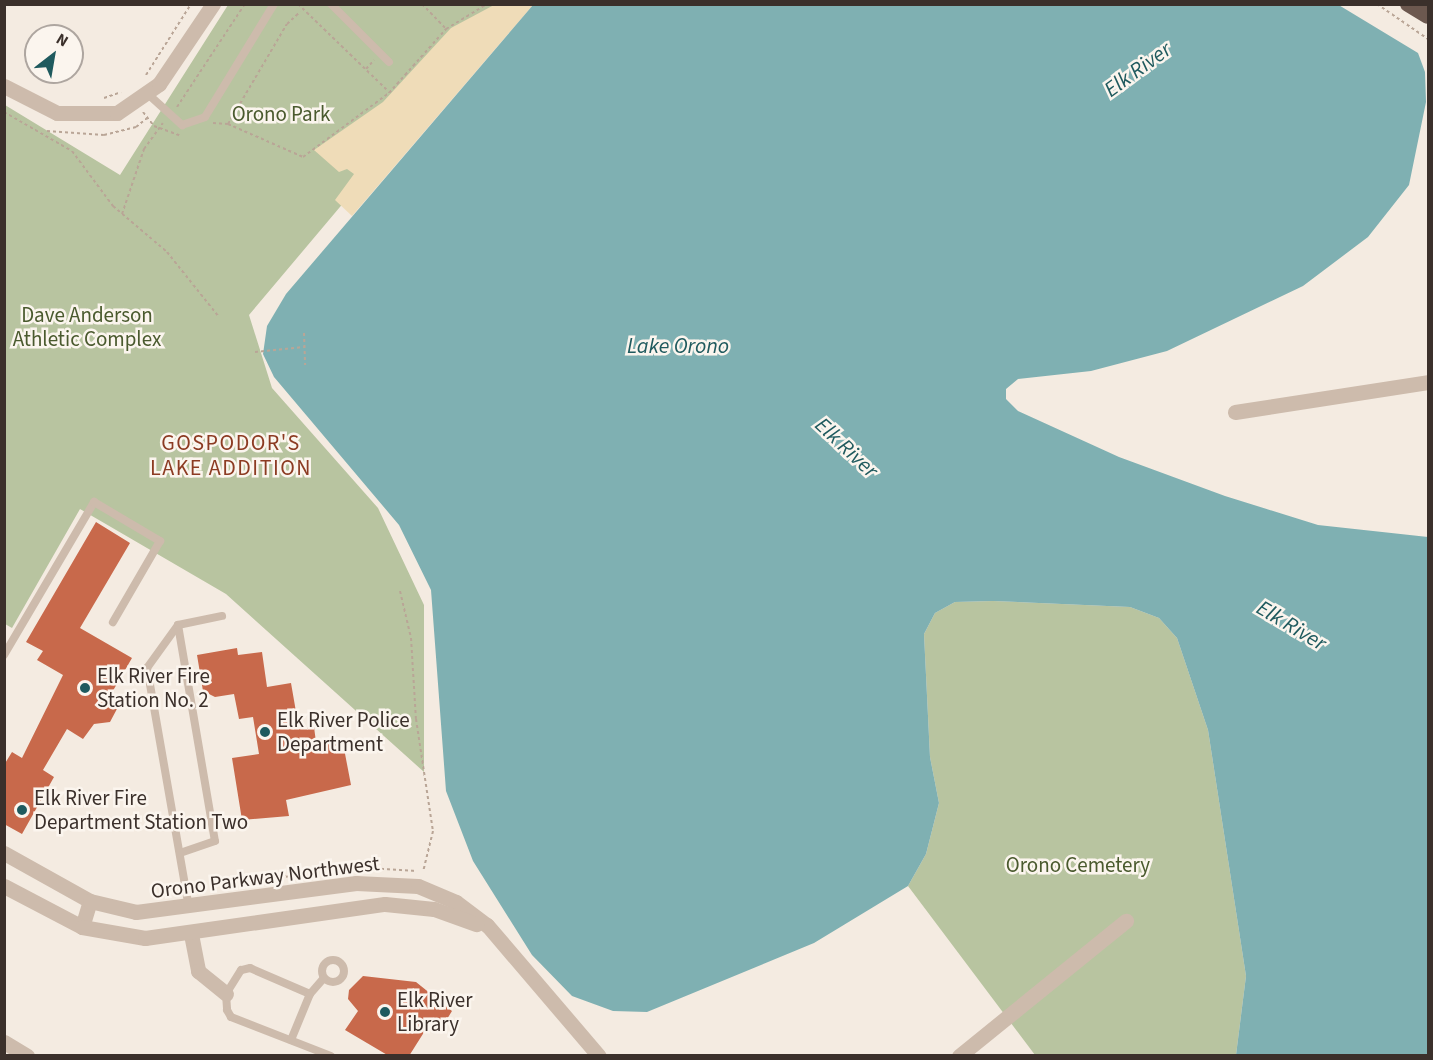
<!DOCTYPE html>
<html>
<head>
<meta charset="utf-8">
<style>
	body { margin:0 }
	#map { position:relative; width:1433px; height:1060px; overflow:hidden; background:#f4ebe1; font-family:"Source Sans 3",sans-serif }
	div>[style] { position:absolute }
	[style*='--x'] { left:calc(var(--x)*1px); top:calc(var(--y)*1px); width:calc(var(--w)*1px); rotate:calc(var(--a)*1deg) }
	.green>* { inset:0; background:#b8c4a0 }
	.sand>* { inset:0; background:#efdcb8 }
	.water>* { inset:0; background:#7fb0b2 }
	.building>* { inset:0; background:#c8694b }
	.path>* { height:2px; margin-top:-1px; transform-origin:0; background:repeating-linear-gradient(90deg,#b9a596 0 3px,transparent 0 6px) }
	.service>* { height:8px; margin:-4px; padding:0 4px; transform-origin:4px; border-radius:4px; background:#cdbbac }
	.service>.ring { margin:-4px; padding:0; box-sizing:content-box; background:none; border:8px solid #cdbbac; border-radius:50% }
	.minor>* { height:15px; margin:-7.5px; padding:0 7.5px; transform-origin:7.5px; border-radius:7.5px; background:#cdbbac }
	.tertiary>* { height:15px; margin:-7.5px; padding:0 7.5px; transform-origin:7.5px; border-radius:7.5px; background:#cdbbac }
	.trunk>* { height:16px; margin:-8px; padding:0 8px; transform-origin:8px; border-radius:8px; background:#6c584f }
	.dots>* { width:16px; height:16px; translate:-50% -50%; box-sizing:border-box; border:3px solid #fbf5ee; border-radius:50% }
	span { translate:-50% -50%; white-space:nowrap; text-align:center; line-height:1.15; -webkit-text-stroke:5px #fbf5ee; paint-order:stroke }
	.park-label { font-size:21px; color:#4a5a2e }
	.poi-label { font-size:21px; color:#3b302b }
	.left { translate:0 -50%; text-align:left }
	.street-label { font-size:21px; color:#3b302b }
	.water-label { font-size:22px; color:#1f5a5e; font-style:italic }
	.neighbourhood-label { font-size:22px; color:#8c3b22; letter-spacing:1.5px }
	.frame { position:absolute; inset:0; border:6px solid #3b302b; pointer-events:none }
	.north { position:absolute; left:24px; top:24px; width:60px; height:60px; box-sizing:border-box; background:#fbf5ee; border:2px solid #aea6a0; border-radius:50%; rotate:31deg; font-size:16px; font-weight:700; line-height:24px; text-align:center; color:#3b302b }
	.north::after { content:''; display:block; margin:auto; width:21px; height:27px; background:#1f5a5e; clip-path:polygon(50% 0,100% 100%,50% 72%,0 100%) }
</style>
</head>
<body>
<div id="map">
	<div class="green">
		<div style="clip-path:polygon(228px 5px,510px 5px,249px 315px,272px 388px,378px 508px,424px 605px,424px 772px,226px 594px,80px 509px,12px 628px,5px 624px,5px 105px,120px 175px)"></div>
		<div style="clip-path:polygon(993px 601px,1130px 607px,1159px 618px,1177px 638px,1208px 730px,1246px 976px,1236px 1055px,1035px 1055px,908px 886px,926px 854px,939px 803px,930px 757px,924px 634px,935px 613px,955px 602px)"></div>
	</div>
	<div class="sand">
		<div style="clip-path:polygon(494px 5px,533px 5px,352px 216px,335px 200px,354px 174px,347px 169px,339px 172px,314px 150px,383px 102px,451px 28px)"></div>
	</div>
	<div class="water">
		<div style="clip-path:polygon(1337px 4px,1418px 53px,1425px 72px,1426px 102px,1409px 185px,1368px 237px,1303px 286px,1167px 351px,1091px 371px,1018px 379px,1006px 389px,1006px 399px,1018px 411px,1119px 457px,1225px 496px,1318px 525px,1428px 537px,1428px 1055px,1236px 1055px,1246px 976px,1208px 730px,1177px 638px,1159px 618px,1130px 607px,993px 601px,955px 602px,935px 613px,924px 634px,930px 757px,939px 803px,926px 854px,908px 886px,814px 943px,647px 1012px,613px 1011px,572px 996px,532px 955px,473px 861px,446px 791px,431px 590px,399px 525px,274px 377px,263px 354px,267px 326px,286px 294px,533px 5px)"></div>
	</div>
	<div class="building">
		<div style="clip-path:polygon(96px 522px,130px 543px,80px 628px,132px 658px,107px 701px,118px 707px,110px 722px,94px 724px,83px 739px,67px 729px,43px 770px,54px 777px,22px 834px,4px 824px,4px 765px,12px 752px,22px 758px,63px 675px,37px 660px,43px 651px,26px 642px)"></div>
		<div style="clip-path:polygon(237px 648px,238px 655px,262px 652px,267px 687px,291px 683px,299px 729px,314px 727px,316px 742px,342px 738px,351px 785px,286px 800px,289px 816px,242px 820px,232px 758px,259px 754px,253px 717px,239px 719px,234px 694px,215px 697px,203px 691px,197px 655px)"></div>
		<div style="clip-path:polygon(363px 976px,416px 982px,452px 1011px,444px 1024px,433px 1018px,409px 1056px,389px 1056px,345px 1030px,358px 1011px,348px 999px,349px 990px)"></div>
	</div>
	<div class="path">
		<div style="--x:298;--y:4;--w:127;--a:44"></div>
		<div style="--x:422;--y:4;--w:35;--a:46"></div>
		<div style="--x:1377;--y:4;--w:62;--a:34.5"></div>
		<div style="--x:366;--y:69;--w:12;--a:-48"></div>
		<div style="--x:146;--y:75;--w:84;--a:-57.6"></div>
		<div style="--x:104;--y:98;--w:18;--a:-19"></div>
		<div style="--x:177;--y:107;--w:123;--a:-56.6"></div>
		<div style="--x:4;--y:112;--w:78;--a:29.8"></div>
		<div style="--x:72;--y:151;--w:69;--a:53.3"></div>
		<div style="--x:113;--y:206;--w:71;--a:40.4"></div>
		<div style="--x:167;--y:252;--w:83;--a:51.3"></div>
		<div style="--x:143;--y:112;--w:18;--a:52"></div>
		<div style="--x:154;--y:126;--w:27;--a:20"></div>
		<div style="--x:213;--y:123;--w:15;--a:4"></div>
		<div style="--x:228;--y:124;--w:82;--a:23.7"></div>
		<div style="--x:303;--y:157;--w:107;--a:-36.7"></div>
		<div style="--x:389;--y:93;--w:86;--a:-48.3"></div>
		<div style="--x:446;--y:29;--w:48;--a:-31.4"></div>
		<div style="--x:228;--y:124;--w:116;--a:-59.5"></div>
		<div style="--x:287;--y:24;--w:18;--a:-43"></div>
		<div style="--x:47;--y:131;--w:57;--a:4"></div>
		<div style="--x:104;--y:135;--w:33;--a:-14"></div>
		<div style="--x:136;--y:127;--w:14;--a:-39"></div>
		<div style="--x:122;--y:214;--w:69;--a:-71.3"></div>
		<div style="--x:144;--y:149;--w:32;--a:-54"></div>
		<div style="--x:304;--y:333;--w:32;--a:88"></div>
		<div style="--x:255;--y:352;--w:49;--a:-5.8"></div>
		<div style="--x:400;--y:591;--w:48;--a:76.8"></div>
		<div style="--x:411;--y:638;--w:81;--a:86.5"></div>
		<div style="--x:416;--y:719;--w:113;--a:81.4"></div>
		<div style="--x:433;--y:831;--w:42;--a:103.7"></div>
		<div style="--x:250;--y:882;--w:102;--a:-8.4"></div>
		<div style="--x:351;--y:867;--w:66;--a:3.5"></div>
	</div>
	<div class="service">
		<div style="--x:331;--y:4;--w:82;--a:45"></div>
		<div style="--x:149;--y:95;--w:45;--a:42.3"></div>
		<div style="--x:182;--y:125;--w:24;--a:-19"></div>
		<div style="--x:205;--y:117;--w:132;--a:-58.6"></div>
		<div style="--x:178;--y:625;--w:219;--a:80.3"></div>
		<div style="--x:215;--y:841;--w:37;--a:161"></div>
		<div style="--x:4;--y:655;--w:178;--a:-59.5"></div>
		<div style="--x:94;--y:502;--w:77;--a:30.6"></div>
		<div style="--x:160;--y:541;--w:94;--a:120.1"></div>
		<div style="--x:189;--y:908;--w:244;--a:-99.9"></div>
		<div style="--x:147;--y:668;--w:53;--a:-54.2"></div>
		<div style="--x:178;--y:625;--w:45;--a:-11.6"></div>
		<div class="ring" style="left:322px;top:960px;width:14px;height:14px"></div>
		<div style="--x:310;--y:994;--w:65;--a:-156.6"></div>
		<div style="--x:250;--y:968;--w:9;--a:167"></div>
		<div style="--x:241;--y:970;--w:28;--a:122"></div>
		<div style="--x:226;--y:994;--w:16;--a:86"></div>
		<div style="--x:227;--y:1010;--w:8;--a:60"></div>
		<div style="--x:231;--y:1017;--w:107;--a:21.3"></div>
		<div style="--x:291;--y:1040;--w:50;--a:-67.6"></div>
		<div style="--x:310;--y:994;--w:21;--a:-49"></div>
	</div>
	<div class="minor">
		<div style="--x:4;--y:86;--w:59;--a:27"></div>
		<div style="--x:57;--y:113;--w:60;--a:0"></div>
		<div style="--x:117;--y:113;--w:51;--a:-34.6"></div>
		<div style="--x:159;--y:84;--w:97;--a:-56"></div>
		<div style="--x:1235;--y:412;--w:195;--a:-8.8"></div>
		<div style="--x:82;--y:927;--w:27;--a:-73"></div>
		<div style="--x:191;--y:934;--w:38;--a:79"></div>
		<div style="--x:198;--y:971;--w:36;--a:39"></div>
		<div style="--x:4;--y:1042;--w:27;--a:31"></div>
		<div style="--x:959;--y:1056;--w:215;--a:-39"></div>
	</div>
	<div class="tertiary">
		<div style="--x:4;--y:853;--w:98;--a:29.2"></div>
		<div style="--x:90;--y:901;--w:47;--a:13.4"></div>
		<div style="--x:136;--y:912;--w:222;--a:-7.5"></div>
		<div style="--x:356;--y:883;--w:62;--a:2.8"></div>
		<div style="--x:418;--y:886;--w:41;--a:22.8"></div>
		<div style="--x:456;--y:902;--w:39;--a:37"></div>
		<div style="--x:487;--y:925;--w:172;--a:49.5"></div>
		<div style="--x:4;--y:886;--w:88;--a:27.7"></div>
		<div style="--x:82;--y:927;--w:64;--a:9.9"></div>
		<div style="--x:145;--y:938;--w:242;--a:-8.1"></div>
		<div style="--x:385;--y:904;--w:49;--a:5.8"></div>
		<div style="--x:434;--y:909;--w:45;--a:19.7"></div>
	</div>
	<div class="trunk">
		<div style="--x:1408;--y:4;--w:23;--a:31"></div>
	</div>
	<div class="dots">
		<div style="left:85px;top:688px;background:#1f5a5e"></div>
		<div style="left:265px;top:732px;background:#1f5a5e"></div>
		<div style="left:22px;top:810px;background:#1f5a5e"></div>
		<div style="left:385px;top:1012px;background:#1f5a5e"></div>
	</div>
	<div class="park-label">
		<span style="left:281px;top:114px">Orono Park</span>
		<span style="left:87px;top:327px">Dave Anderson<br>Athletic Complex</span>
		<span style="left:1078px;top:865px">Orono Cemetery</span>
	</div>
	<div class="poi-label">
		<span class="left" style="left:97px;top:688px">Elk River Fire<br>Station No. 2</span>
		<span class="left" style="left:277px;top:732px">Elk River Police<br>Department</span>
		<span class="left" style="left:34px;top:810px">Elk River Fire<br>Department Station Two</span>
		<span class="left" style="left:397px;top:1012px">Elk River<br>Library</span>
	</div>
	<div class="street-label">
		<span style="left:265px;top:877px;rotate:-7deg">Orono Parkway Northwest</span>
	</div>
	<div class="water-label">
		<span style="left:1138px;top:70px;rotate:-36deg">Elk River</span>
		<span style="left:678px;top:347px">Lake Orono</span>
		<span style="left:846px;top:448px;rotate:43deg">Elk River</span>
		<span style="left:1291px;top:626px;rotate:31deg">Elk River</span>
	</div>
	<div class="neighbourhood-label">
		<span style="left:231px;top:456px">GOSPODOR'S<br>LAKE ADDITION</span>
	</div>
	<div class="frame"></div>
	<div class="north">N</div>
</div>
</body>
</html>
